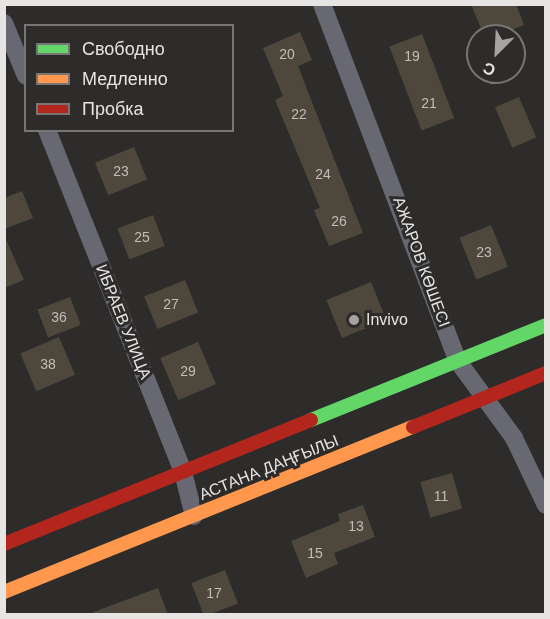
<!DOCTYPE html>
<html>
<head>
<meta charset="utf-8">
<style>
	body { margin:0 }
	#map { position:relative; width:550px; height:619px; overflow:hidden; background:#2d2c2b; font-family:Helvetica,sans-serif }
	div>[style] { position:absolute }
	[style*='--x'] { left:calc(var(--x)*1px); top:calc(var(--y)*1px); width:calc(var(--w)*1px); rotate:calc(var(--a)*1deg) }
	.building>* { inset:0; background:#4e473c; transform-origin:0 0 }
	.street>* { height:18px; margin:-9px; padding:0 9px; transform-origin:9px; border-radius:9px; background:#686873 }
	.fast>* { height:14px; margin:-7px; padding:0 7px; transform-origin:7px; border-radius:7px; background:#63d668 }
	.slow>* { height:14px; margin:-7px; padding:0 7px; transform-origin:7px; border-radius:7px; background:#ff974d }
	.jam>* { height:14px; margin:-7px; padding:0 7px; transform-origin:7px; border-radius:7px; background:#b3261e }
	.dots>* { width:16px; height:16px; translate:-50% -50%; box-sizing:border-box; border:3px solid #2e2c2a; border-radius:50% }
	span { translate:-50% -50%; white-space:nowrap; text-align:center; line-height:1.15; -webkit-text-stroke:6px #2e2c2a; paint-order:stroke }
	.number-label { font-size:14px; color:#c0beb9 }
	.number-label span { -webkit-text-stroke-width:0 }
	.street-label { font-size:16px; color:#e6e5e3 }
	.poi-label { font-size:16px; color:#e6e5e3 }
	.left { translate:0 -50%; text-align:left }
	.frame { position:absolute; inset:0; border:6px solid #e6e5e3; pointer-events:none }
	.legend { position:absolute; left:24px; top:24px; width:210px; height:108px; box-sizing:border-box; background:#2e2c2a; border:2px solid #787674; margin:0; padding:8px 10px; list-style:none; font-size:18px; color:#e6e5e3 }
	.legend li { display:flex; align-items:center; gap:12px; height:30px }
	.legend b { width:30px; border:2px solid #787674 }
	.north { position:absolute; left:466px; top:24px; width:60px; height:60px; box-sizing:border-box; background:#2e2c2a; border:2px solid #787674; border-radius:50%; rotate:204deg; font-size:16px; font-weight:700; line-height:24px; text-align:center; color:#e6e5e3 }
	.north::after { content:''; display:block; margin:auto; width:21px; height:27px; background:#a5a4a3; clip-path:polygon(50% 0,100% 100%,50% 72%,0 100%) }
</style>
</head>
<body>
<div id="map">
	<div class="building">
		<div style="clip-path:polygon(471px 4px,516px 4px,524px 25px,497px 36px,484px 36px)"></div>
		<div style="clip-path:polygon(300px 32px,312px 60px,298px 66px,363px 233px,329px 246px,314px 210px,320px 208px,275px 100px,283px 96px,263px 48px)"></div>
		<div style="left:422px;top:34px;width:90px;height:35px;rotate:69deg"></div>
		<div style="left:519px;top:97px;width:44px;height:26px;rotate:67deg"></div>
		<div style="left:134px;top:147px;width:35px;height:42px;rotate:68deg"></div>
		<div style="clip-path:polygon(22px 191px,33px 218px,4px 229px,4px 198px)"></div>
		<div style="left:153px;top:215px;width:33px;height:38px;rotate:69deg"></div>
		<div style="left:491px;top:225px;width:45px;height:34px;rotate:68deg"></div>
		<div style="clip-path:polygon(4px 235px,24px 280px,4px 288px)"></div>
		<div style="left:185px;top:280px;width:35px;height:44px;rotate:68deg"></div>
		<div style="left:371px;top:282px;width:41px;height:48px;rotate:68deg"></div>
		<div style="left:70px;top:297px;width:30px;height:35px;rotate:69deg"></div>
		<div style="left:59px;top:337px;width:41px;height:42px;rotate:67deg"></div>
		<div style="left:198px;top:342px;width:46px;height:41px;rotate:67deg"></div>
		<div style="left:452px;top:473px;width:37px;height:33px;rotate:74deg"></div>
		<div style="clip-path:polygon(363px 505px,375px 537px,334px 553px,338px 564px,306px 578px,291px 541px,340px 521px,338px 514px)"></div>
		<div style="left:225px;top:570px;width:36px;height:36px;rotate:69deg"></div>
		<div style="clip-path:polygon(158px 588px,168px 615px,91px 615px,91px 613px)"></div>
	</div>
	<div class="street">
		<div style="--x:322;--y:4;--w:381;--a:69.2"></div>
		<div style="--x:457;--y:360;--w:97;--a:53.8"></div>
		<div style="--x:514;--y:438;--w:74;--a:64.5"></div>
		<div style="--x:4;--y:23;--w:57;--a:67.5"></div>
		<div style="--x:47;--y:130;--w:368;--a:68.3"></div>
		<div style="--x:183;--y:472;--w:45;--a:76"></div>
	</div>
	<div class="fast">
		<div style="--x:311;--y:420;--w:253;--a:-22"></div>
	</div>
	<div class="slow">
		<div style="--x:4;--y:592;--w:441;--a:-22"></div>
	</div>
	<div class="jam">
		<div style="--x:413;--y:427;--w:144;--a:-22.1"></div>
		<div style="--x:4;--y:544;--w:331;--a:-22"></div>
	</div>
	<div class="dots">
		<div style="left:354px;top:320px;background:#a5a4a3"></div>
	</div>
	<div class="number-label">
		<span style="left:287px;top:54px">20</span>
		<span style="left:412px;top:56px">19</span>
		<span style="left:429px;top:103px">21</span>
		<span style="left:299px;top:114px">22</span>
		<span style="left:121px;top:171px">23</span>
		<span style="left:323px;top:174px">24</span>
		<span style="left:339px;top:221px">26</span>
		<span style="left:142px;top:237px">25</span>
		<span style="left:484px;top:252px">23</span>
		<span style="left:171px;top:304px">27</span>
		<span style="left:59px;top:317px">36</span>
		<span style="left:48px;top:364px">38</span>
		<span style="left:188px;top:371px">29</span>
		<span style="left:441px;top:496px">11</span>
		<span style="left:356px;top:526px">13</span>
		<span style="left:315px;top:553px">15</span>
		<span style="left:214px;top:593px">17</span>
	</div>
	<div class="street-label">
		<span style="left:421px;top:262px;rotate:70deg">АЖАРОВ КӨШЕСІ</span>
		<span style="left:123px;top:322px;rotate:68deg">ИБРАЕВ УЛИЦА</span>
		<span style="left:269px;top:468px;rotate:-22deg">АСТАНА ДАҢҒЫЛЫ</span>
	</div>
	<div class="poi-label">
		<span class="left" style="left:366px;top:320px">Invivo</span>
	</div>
	<div class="frame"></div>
	<ul class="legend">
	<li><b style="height:8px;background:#63d668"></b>Свободно</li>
	<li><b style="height:8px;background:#ff974d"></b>Медленно</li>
	<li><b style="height:8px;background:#b3261e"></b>Пробка</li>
	</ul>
	<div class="north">С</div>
</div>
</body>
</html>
